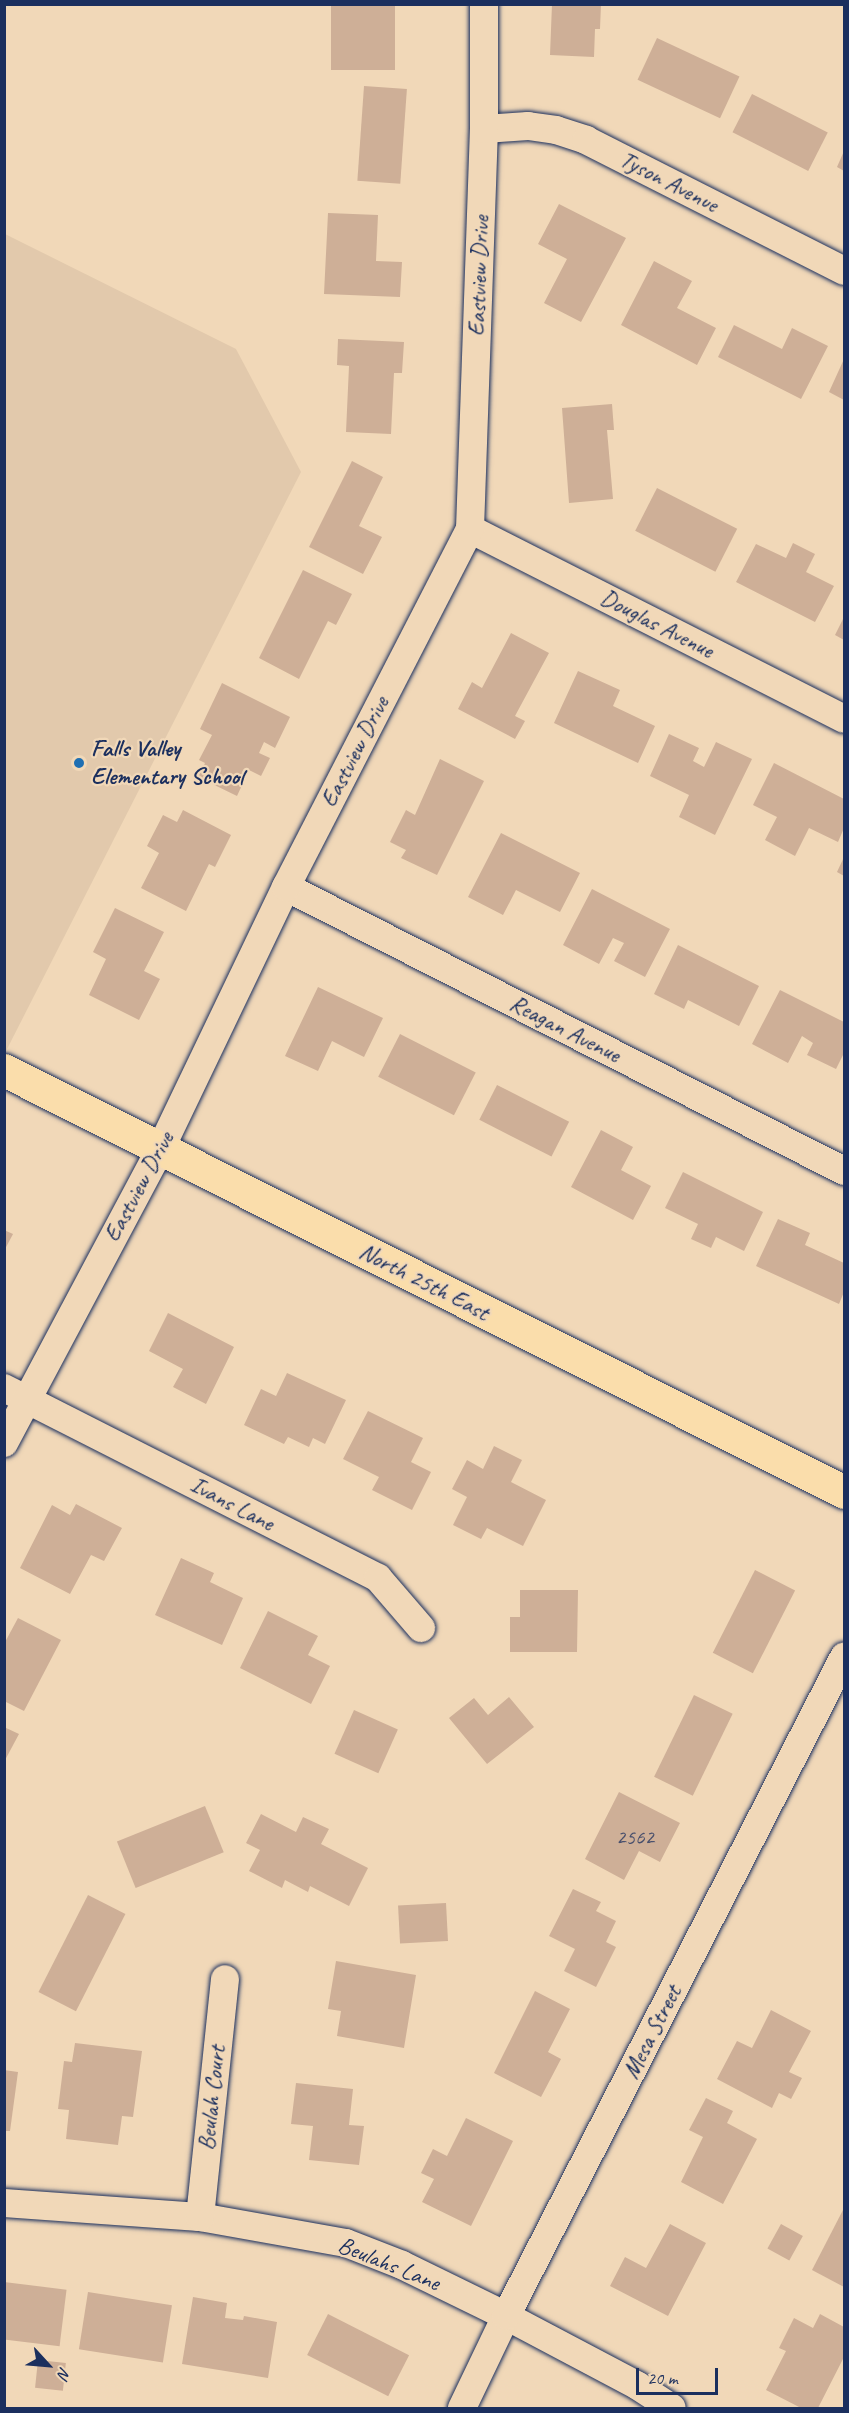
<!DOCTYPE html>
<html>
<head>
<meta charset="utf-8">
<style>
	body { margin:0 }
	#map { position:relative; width:849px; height:2413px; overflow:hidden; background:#f1d8b8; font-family:Caveat,sans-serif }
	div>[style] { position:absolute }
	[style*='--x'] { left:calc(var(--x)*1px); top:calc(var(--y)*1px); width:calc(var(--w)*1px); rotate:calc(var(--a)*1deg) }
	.built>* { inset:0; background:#e2c9ac }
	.building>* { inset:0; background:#ceaf97; transform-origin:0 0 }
	.roads { filter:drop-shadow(0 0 2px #1b2f5e) drop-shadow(0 0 2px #1b2f5e) }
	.minor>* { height:28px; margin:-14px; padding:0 14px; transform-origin:14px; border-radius:14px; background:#f1d8b8 }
	.primary>* { height:33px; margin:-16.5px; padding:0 16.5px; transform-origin:16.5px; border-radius:16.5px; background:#faddab }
	.dots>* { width:16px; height:16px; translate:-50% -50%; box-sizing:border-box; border:3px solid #f1d8b8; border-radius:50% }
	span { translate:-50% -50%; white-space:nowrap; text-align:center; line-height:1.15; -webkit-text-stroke:4.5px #f1d8b8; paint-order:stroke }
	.number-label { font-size:21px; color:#484f6c }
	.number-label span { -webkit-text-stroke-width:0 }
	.street-label { font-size:24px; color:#1b2f5e }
	.poi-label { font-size:24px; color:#1b2f5e; font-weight:700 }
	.left { translate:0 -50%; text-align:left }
	.frame { position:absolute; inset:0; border:6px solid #1b2f5e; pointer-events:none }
	.north { position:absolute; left:18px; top:2335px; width:60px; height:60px; -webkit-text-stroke:4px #f1d8b8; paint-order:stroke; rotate:116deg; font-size:16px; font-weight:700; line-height:24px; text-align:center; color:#1b2f5e }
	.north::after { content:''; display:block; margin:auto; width:21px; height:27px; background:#1b2f5e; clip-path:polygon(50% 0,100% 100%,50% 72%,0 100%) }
	.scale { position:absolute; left:636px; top:2368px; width:82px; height:27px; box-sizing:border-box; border:3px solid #1b2f5e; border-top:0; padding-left:8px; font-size:18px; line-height:21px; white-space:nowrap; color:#1b2f5e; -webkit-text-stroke:4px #f1d8b8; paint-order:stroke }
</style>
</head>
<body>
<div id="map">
	<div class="built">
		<div style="clip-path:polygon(5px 234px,236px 349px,301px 472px,5px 1053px)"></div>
	</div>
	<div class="building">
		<div style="left:331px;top:4px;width:64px;height:66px"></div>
		<div style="clip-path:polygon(552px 4px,601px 4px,600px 29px,595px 29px,594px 57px,550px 55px)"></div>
		<div style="left:657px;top:38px;width:91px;height:46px;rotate:25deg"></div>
		<div style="left:364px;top:86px;width:43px;height:95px;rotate:4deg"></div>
		<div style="left:752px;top:94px;width:85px;height:43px;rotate:27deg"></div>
		<div style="clip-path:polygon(844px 151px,844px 171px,837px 167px)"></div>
		<div style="clip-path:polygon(559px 204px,626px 238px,581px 322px,544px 303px,567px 259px,538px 244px)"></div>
		<div style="clip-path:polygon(328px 213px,378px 215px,376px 261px,402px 262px,400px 297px,324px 294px)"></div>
		<div style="clip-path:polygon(654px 261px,692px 281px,677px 308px,716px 328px,697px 365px,621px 325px)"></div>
		<div style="clip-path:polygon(734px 325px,782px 349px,792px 328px,828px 346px,801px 399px,718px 357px)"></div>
		<div style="clip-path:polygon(338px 339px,404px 342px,402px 373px,394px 373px,391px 434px,346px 432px,349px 366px,337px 365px)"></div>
		<div style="clip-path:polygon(844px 359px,844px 400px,829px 392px)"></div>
		<div style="clip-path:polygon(612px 404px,614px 430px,607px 430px,613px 499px,569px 503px,562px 408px)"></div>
		<div style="clip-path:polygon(352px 461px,383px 477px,359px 526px,382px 537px,363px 574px,309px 547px)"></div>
		<div style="left:657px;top:488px;width:90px;height:48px;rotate:27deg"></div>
		<div style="clip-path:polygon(793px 543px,815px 554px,806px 572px,834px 586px,815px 622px,736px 582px,756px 544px,786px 558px)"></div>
		<div style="clip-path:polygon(303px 570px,352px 594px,336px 625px,328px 621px,299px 679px,259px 658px)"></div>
		<div style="clip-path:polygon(844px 617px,844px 640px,835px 635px)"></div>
		<div style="clip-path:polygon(511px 633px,549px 653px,515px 716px,525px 721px,515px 739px,458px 709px,472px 682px,482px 688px)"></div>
		<div style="clip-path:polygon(578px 671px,620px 690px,613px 706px,655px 726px,638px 763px,554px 723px)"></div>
		<div style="clip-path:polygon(222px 683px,290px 717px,275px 748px,264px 742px,259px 753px,270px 758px,261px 776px,249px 770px,237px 796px,198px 777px,205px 763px,199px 760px,212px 735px,200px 729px)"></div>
		<div style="clip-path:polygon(669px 734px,699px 748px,693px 761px,704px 767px,716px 742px,752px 759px,715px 835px,679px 817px,689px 795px,650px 776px)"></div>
		<div style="clip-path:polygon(440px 759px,484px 781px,437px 875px,401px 858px,406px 850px,390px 842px,406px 810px,415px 815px)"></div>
		<div style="clip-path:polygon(774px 763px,844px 799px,844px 828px,838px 842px,809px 828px,795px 856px,765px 840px,777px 817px,753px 805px)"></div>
		<div style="clip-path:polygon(183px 810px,231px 835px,215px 867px,209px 864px,186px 911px,141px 888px,159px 853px,147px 846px,163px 815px,177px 822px)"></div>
		<div style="clip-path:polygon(501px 833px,580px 873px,560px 912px,516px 890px,503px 915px,468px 897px)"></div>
		<div style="clip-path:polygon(844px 857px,844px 876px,837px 872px)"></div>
		<div style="clip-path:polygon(592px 889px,670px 929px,645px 977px,614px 961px,624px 943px,613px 938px,599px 964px,563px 945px)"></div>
		<div style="clip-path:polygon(115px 908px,164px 932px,144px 971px,160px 979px,139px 1020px,89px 995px,106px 959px,93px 952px)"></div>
		<div style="clip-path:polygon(678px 945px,759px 986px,739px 1026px,688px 1000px,684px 1009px,654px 994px)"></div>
		<div style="clip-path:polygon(318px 987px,383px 1018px,364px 1057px,332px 1041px,318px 1071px,285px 1056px)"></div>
		<div style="clip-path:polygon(780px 990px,844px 1022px,844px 1053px,836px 1069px,807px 1055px,813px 1043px,802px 1036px,788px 1063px,752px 1044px)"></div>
		<div style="left:400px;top:1034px;width:85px;height:48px;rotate:27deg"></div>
		<div style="left:497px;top:1085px;width:81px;height:39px;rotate:27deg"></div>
		<div style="clip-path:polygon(601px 1130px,633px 1147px,621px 1170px,651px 1186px,633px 1220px,571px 1187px)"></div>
		<div style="clip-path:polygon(683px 1172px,763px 1212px,744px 1251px,716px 1237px,711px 1248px,691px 1239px,698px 1224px,665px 1208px)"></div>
		<div style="clip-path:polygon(778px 1219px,810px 1233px,805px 1245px,844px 1263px,844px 1292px,839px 1304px,756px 1266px)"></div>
		<div style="clip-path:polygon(4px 1230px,13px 1234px,4px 1251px)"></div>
		<div style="clip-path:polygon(168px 1313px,234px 1347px,206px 1404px,173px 1387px,183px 1369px,149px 1351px)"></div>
		<div style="clip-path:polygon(287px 1373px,346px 1400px,325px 1444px,313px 1438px,309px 1447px,288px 1437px,284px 1444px,244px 1425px,261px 1389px,276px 1396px)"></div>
		<div style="clip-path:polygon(368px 1411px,423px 1438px,411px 1462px,431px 1472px,412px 1510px,372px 1490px,379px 1477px,343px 1459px)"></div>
		<div style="clip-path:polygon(494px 1446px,522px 1460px,511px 1482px,546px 1500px,523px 1546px,487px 1528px,481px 1539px,453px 1525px,467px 1497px,452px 1489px,467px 1460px,483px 1469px)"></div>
		<div style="clip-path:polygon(76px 1504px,122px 1528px,104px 1561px,91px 1555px,70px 1594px,20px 1568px,52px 1505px,70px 1515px)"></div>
		<div style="clip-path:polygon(181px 1558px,214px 1573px,210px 1582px,243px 1598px,222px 1645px,155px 1615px)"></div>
		<div style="left:755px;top:1570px;width:45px;height:93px;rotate:27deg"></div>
		<div style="clip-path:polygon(520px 1590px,578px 1590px,577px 1652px,510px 1652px,510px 1617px,520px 1617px)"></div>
		<div style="clip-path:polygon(268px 1611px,318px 1636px,308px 1655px,330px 1666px,311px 1704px,240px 1668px)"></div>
		<div style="clip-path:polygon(18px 1618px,61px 1640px,24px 1711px,4px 1701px,4px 1644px)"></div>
		<div style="left:694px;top:1695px;width:43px;height:91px;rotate:26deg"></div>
		<div style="clip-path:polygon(509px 1697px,534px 1727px,487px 1764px,449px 1718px,474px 1698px,488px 1715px)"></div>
		<div style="left:354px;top:1710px;width:48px;height:48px;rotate:24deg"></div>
		<div style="clip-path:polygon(4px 1727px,19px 1734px,4px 1762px)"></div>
		<div style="clip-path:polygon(619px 1792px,680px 1823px,660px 1862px,639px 1851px,624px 1880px,585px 1859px)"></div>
		<div style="left:205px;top:1806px;width:50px;height:95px;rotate:68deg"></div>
		<div style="clip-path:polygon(261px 1814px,296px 1832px,303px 1817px,329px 1829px,321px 1844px,368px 1868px,349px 1906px,310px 1886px,308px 1892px,285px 1880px,282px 1888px,249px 1871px,260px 1850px,246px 1843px)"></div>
		<div style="clip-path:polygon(573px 1889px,601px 1902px,596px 1911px,616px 1921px,606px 1942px,616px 1947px,596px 1987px,564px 1971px,575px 1949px,549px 1936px)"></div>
		<div style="left:88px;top:1895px;width:42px;height:109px;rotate:27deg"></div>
		<div style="left:446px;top:1903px;width:38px;height:48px;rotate:87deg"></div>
		<div style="clip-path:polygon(336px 1961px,416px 1975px,404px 2048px,337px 2036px,341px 2011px,328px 2009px)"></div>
		<div style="clip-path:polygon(535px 1991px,570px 2009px,548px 2052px,561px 2059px,541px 2097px,494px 2073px)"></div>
		<div style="clip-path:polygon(771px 2010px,811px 2031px,789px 2072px,802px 2078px,791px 2099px,779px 2093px,772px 2108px,717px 2079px,737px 2041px,752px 2048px)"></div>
		<div style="clip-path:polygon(75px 2043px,142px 2051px,133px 2117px,122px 2116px,118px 2145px,66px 2139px,69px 2110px,58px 2109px,64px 2061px,72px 2062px)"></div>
		<div style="clip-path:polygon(4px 2070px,18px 2072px,10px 2131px,4px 2131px)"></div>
		<div style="clip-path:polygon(296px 2083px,353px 2089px,349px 2125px,364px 2126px,359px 2165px,309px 2160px,313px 2126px,291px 2124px)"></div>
		<div style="clip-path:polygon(706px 2098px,733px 2111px,727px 2123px,757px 2139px,723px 2204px,681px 2182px,703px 2137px,689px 2130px)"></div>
		<div style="clip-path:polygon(466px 2118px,513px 2141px,471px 2226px,422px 2202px,434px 2179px,421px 2173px,433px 2149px,447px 2156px)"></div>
		<div style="clip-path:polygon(844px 2208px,844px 2287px,812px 2270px)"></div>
		<div style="clip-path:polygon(670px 2224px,706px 2243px,668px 2316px,610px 2286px,625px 2257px,646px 2268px)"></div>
		<div style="left:781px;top:2224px;width:25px;height:28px;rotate:29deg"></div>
		<div style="left:4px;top:2282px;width:63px;height:57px;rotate:7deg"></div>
		<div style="left:88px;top:2292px;width:85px;height:58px;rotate:9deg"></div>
		<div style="clip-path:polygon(193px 2297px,227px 2303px,225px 2318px,243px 2320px,244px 2316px,277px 2322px,268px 2378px,182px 2364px)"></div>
		<div style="left:328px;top:2314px;width:91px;height:46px;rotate:27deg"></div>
		<div style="clip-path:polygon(820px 2314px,844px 2327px,844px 2357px,818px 2408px,801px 2408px,766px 2390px,786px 2351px,779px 2348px,794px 2318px,813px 2328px)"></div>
		<div style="left:38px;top:2360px;width:28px;height:28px;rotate:6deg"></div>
	</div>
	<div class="roads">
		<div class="minor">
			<div style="--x:484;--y:129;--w:44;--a:-3.9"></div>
			<div style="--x:528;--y:126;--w:28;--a:8"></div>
			<div style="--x:556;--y:130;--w:32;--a:18"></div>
			<div style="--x:586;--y:140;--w:289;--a:26.9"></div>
			<div style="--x:470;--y:529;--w:419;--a:26.9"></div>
			<div style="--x:286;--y:887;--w:626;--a:26.97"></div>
			<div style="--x:4;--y:1388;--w:419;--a:26.9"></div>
			<div style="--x:378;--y:1578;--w:66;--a:49.3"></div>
			<div style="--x:4;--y:1443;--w:332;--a:-62"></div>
			<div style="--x:160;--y:1150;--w:292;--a:-64.4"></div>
			<div style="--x:286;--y:887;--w:403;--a:-62.8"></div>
			<div style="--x:470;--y:529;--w:400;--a:-88"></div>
			<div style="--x:484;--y:129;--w:125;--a:-90"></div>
			<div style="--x:4;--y:2203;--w:196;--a:4.1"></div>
			<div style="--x:200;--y:2217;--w:148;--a:10.1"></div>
			<div style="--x:346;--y:2243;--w:60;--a:21.4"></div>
			<div style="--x:402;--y:2265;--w:116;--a:26.1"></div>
			<div style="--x:506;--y:2316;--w:149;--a:27.9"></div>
			<div style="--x:638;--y:2386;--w:40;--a:32.9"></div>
			<div style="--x:200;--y:2217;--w:239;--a:-84"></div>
			<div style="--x:462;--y:2408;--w:102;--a:-64.4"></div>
			<div style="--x:506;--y:2316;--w:741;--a:-62.85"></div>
		</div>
		<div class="primary">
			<div style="--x:4;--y:1070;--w:940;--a:26.67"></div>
		</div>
	</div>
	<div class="dots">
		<div style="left:79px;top:763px;background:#1f6fb2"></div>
	</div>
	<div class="number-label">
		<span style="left:635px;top:1837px">2562</span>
	</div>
	<div class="street-label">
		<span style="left:669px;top:182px;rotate:27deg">Tyson Avenue</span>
		<span style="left:479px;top:276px;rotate:-88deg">Eastview Drive</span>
		<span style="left:657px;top:624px;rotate:27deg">Douglas Avenue</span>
		<span style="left:355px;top:752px;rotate:-63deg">Eastview Drive</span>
		<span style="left:565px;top:1029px;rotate:27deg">Reagan Avenue</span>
		<span style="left:139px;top:1187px;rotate:-62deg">Eastview Drive</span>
		<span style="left:424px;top:1282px;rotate:27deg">North 25th East</span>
		<span style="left:232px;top:1504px;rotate:27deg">Ivans Lane</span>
		<span style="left:652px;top:2032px;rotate:-63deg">Mesa Street</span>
		<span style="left:212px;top:2098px;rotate:-84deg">Beulah Court</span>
		<span style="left:389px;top:2264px;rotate:22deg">Beulahs Lane</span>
	</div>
	<div class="poi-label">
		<span class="left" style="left:91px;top:763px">Falls Valley<br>Elementary School</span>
	</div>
	<div class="frame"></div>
	<div class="north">N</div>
	<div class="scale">20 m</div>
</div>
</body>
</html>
